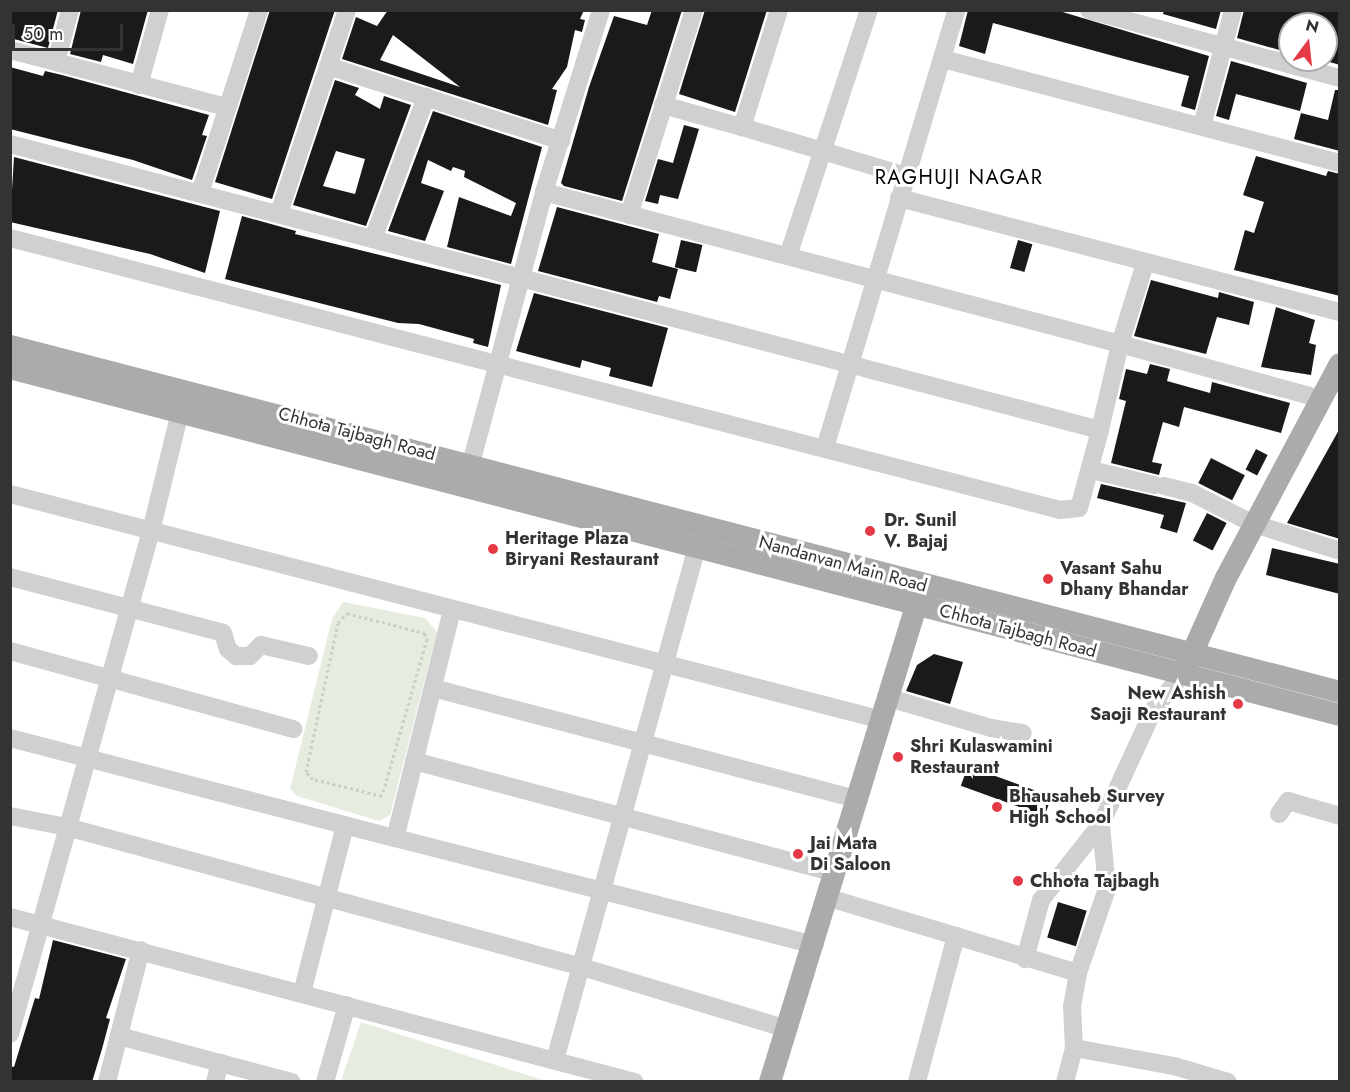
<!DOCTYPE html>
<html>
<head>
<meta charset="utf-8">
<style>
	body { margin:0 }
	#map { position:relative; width:1350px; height:1092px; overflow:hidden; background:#fff; font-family:Jost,sans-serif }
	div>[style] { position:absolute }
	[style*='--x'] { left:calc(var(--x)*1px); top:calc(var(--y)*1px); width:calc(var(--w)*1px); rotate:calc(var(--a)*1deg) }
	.green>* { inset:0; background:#e6ecdf }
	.building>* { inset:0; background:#1a1a1a; transform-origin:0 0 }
	.path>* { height:3px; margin-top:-1.5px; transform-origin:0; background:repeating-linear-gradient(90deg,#cdcdcd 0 3px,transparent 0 6px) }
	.minor>* { height:18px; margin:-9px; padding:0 9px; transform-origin:9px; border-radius:9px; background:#d0d0d0 }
	.major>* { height:22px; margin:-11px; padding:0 11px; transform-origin:11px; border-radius:11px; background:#ababab }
	.dots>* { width:16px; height:16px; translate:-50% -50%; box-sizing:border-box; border:3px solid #fff; border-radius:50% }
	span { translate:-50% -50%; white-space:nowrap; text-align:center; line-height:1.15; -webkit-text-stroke:6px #fff; paint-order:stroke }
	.street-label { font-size:18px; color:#333 }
	.poi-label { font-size:18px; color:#333; font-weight:700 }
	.left { translate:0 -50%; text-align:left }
	.right { translate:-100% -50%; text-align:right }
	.neighbourhood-label { font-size:20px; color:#000; letter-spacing:1.5px }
	.frame { position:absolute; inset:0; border:12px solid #333; pointer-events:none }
	.north { position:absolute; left:1278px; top:12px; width:60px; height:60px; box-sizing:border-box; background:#fff; border:2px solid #adadad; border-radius:50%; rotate:15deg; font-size:16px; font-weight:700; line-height:24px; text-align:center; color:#333 }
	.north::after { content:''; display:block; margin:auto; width:21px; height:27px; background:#e63946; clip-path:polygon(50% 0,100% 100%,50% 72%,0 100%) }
	.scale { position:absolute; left:12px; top:24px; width:111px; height:27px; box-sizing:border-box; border:3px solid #333; border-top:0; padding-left:8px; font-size:18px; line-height:21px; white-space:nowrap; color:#333; -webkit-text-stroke:4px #fff; paint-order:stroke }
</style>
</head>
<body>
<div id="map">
	<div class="green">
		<div style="clip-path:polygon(343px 602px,425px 618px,437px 632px,390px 815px,379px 821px,297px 796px,290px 789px,332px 619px)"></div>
		<div style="clip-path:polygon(361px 1022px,546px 1081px,341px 1081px)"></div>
	</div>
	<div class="building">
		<div style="clip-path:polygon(10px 10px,58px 10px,48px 48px,10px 38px)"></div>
		<div style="clip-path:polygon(81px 10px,148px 10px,133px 64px,103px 55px,101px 62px,70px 54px)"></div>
		<div style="clip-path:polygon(270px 10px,335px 10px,272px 199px,215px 182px)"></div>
		<div style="clip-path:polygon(evenodd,388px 10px,584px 10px,580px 19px,585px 20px,582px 32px,575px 30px,567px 67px,552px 89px,557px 90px,548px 125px,342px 59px,356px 17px,377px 26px,388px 10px,393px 35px,460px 87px,380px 60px,393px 35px)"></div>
		<div style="clip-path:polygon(652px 10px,682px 10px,622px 201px,564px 186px,561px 183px,589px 87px,614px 16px,647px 25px)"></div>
		<div style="clip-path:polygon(705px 10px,767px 10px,735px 112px,679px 94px)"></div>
		<div style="clip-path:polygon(968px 10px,1056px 10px,1209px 56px,1195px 110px,1181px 106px,1189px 76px,1128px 60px,993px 23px,985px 54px,959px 46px)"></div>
		<div style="clip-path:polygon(1164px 10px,1221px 10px,1216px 29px,1163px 14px)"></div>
		<div style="clip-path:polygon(1244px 10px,1340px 10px,1340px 65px,1326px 61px,1326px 24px,1290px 24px,1290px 53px,1237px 38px)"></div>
		<div style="clip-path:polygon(1231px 61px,1307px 83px,1300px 111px,1236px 94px,1229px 120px,1216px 116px)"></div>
		<div style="clip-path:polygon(10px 67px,43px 76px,45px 71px,62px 75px,209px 115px,202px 135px,207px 136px,192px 180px,133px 160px,10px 129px)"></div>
		<div style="clip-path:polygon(evenodd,335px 80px,359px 88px,355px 95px,380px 109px,384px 96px,411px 105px,366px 226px,293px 205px,335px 80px,336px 151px,365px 159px,355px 194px,323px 186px,336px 151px)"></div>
		<div style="clip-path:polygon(1335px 90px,1340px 90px,1340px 151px,1294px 139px,1301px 113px,1328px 120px)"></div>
		<div style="clip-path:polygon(433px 111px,542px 147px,511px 264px,447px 247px,459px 197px,511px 216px,516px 203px,464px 177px,465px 171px,453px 167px,451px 171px,428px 160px,421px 183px,444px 191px,425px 241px,388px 231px)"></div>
		<div style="clip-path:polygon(684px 125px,699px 129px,678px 199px,660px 195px,658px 204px,645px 201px,658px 159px,673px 163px)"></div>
		<div style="clip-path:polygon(1256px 156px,1326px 176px,1328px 171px,1340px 174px,1340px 296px,1234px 270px,1245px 230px,1254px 233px,1264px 202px,1243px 195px)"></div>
		<div style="clip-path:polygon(14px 157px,220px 211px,205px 273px,150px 254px,10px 222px)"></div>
		<div style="clip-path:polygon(557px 207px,659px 234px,652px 262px,678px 269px,670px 299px,659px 296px,657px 302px,538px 271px)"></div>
		<div style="clip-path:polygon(242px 216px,296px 231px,295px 234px,501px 285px,488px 347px,473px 343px,474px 339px,419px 324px,398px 323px,225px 279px)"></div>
		<div style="left:681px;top:240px;width:22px;height:28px;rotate:13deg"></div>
		<div style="left:1018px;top:240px;width:15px;height:29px;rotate:16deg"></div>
		<div style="clip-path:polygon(1151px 280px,1218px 298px,1219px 292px,1254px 302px,1249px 325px,1217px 317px,1206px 354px,1134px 336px)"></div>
		<div style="clip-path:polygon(534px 293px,668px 328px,652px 387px,609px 376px,611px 368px,582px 360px,580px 368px,516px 351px)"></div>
		<div style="clip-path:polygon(1276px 307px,1315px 320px,1309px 343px,1316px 345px,1311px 375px,1261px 367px)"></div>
		<div style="clip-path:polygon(1150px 364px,1170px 369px,1167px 381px,1210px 393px,1212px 382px,1290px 403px,1281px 433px,1184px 407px,1179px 427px,1163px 422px,1152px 462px,1162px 464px,1159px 475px,1111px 463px,1126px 401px,1119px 399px,1126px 369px,1147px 374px)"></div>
		<div style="clip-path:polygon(1340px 428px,1340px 539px,1287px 523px)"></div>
		<div style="left:1256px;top:449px;width:13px;height:23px;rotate:27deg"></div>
		<div style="left:1211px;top:458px;width:38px;height:28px;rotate:27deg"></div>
		<div style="clip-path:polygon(1101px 484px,1186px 503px,1177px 533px,1160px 528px,1164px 515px,1097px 498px)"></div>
		<div style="left:1207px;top:513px;width:22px;height:31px;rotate:27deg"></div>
		<div style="clip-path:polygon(1272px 548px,1340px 564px,1340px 594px,1266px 575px)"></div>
		<div style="clip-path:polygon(934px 654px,963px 662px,950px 704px,906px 691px,917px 665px)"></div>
		<div style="left:968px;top:766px;width:89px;height:21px;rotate:20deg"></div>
		<div style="left:1058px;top:902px;width:30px;height:37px;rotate:17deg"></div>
		<div style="clip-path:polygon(53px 940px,126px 959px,106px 1018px,110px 1019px,102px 1049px,92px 1082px,10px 1082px,10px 1066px,14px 1067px,35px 998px,39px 999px)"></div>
	</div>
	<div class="path">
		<div style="--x:347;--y:613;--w:80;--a:14.6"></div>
		<div style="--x:424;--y:633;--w:7;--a:63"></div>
		<div style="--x:427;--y:639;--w:163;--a:106"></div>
		<div style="--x:382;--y:796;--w:71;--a:-166.2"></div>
		<div style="--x:313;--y:779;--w:10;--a:-135"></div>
		<div style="--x:306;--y:772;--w:152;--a:-77.9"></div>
		<div style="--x:338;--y:623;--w:13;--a:-48"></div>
	</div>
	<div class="minor">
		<div style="--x:70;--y:10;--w:54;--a:105.1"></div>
		<div style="--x:56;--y:62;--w:176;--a:14.8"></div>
		<div style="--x:779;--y:10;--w:123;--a:107.5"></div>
		<div style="--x:742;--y:127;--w:171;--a:16.6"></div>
		<div style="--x:1089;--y:10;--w:260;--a:15.2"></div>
		<div style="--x:10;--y:50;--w:48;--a:14.6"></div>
		<div style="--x:943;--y:59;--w:410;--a:14.7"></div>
		<div style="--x:328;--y:66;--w:245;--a:17.8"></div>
		<div style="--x:139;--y:85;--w:78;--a:-74.4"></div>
		<div style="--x:663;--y:105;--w:82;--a:15.6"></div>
		<div style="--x:1202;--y:126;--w:120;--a:-75"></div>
		<div style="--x:10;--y:144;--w:1127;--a:14.7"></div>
		<div style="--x:1100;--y:430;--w:88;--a:-76.9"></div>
		<div style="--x:1120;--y:344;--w:208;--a:15.3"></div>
		<div style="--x:544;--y:192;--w:596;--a:14.78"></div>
		<div style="--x:1120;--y:344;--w:85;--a:-72.8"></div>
		<div style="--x:200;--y:193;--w:192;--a:-72.1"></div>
		<div style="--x:899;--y:198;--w:455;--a:14.5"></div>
		<div style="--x:279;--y:213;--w:214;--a:-71.5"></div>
		<div style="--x:629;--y:215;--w:215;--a:-72.4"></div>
		<div style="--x:10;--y:238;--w:1085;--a:14.52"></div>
		<div style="--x:1060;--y:510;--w:19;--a:-6"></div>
		<div style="--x:1079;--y:508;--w:81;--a:-74.9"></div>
		<div style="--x:373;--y:239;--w:152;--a:-69.5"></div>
		<div style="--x:788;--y:256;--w:259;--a:-71.8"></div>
		<div style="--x:825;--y:448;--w:457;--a:-73.3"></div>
		<div style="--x:1091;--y:470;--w:65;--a:13.4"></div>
		<div style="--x:467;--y:478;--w:296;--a:-74.9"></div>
		<div style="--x:544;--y:192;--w:191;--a:-72.6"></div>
		<div style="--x:1164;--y:486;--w:29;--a:14"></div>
		<div style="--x:1192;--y:493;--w:69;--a:26.6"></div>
		<div style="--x:1254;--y:524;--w:90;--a:17.4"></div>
		<div style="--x:10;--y:494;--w:901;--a:14.53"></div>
		<div style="--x:10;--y:577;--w:220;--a:14.7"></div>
		<div style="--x:223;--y:633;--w:17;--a:73"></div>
		<div style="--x:228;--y:649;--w:11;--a:41"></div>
		<div style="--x:236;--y:656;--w:14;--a:0"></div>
		<div style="--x:250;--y:656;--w:16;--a:-45"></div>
		<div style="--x:261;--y:645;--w:49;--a:12.9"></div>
		<div style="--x:452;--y:610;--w:235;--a:104"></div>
		<div style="--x:395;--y:838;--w:433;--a:14.3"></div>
		<div style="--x:10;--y:651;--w:294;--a:15.4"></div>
		<div style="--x:433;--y:688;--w:440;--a:14.7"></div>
		<div style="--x:889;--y:698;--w:106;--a:16.4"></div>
		<div style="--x:991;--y:728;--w:32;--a:9"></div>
		<div style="--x:10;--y:738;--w:398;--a:14.6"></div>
		<div style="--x:414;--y:761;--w:437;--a:14.9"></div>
		<div style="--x:1279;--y:814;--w:16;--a:-55"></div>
		<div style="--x:1288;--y:801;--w:54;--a:16.1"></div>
		<div style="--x:10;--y:816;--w:58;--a:10.9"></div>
		<div style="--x:67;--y:827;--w:534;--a:15.21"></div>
		<div style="--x:582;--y:967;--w:215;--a:16.8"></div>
		<div style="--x:829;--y:898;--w:133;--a:16.7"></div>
		<div style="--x:956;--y:936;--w:151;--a:105"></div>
		<div style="--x:10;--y:917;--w:646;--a:14.79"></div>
		<div style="--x:956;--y:936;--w:127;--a:16.9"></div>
		<div style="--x:1078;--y:973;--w:34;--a:100"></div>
		<div style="--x:1072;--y:1006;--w:42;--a:87.3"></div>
		<div style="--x:1025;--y:959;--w:61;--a:-74.8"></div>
		<div style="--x:1041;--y:900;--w:97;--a:-51.7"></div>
		<div style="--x:1078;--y:973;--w:89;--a:-71"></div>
		<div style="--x:1107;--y:889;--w:65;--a:-95.3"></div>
		<div style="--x:1101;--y:824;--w:127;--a:-65.3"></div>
		<div style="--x:1154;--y:709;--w:46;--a:-51.1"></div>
		<div style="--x:302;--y:993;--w:173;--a:-75.6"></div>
		<div style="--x:10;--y:1034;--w:522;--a:-74.34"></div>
		<div style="--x:151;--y:531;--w:135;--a:-76.3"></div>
		<div style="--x:119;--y:1036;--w:105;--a:15"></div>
		<div style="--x:555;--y:1060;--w:532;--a:-74.53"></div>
		<div style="--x:107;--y:1082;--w:136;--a:-75.6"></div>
		<div style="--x:215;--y:1082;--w:20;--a:-75"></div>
		<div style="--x:220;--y:1063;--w:74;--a:14.8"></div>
		<div style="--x:325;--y:1082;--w:80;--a:-74.1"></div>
		<div style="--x:1065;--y:1082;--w:35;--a:-75"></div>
		<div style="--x:1074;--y:1048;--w:102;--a:10.2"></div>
		<div style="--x:1174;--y:1066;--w:56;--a:16.5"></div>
	</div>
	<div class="major">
		<div style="--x:10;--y:346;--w:1374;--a:14.58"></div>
		<div style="--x:10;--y:368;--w:1375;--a:14.62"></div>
		<div style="--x:1187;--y:665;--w:95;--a:-65.9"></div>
		<div style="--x:1226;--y:578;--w:242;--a:-62"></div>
		<div style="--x:770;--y:1082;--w:515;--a:-72.94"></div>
	</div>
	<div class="dots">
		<div style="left:870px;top:531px;background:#e63946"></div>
		<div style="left:493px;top:549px;background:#e63946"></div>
		<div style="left:1048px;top:579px;background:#e63946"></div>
		<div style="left:1238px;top:704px;background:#e63946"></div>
		<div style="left:898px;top:757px;background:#e63946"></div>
		<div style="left:997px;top:807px;background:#e63946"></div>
		<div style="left:798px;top:854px;background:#e63946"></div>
		<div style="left:1018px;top:881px;background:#e63946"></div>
	</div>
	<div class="street-label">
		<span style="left:357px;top:434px;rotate:15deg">Chhota Tajbagh Road</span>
		<span style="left:843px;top:564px;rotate:15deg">Nandanvan Main Road</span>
		<span style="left:1018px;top:631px;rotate:15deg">Chhota Tajbagh Road</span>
	</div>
	<div class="poi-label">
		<span class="left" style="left:884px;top:531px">Dr. Sunil<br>V. Bajaj</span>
		<span class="left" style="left:505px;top:549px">Heritage Plaza<br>Biryani Restaurant</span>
		<span class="left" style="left:1060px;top:579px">Vasant Sahu<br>Dhany Bhandar</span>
		<span class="right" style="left:1226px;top:704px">New Ashish<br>Saoji Restaurant</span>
		<span class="left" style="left:910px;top:757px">Shri Kulaswamini<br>Restaurant</span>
		<span class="left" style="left:1009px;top:807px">Bhausaheb Survey<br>High School</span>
		<span class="left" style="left:810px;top:854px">Jai Mata<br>Di Saloon</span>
		<span class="left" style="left:1030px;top:881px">Chhota Tajbagh</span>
	</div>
	<div class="neighbourhood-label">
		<span style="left:959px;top:177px">RAGHUJI NAGAR</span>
	</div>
	<div class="frame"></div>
	<div class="north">N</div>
	<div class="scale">50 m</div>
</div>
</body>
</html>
